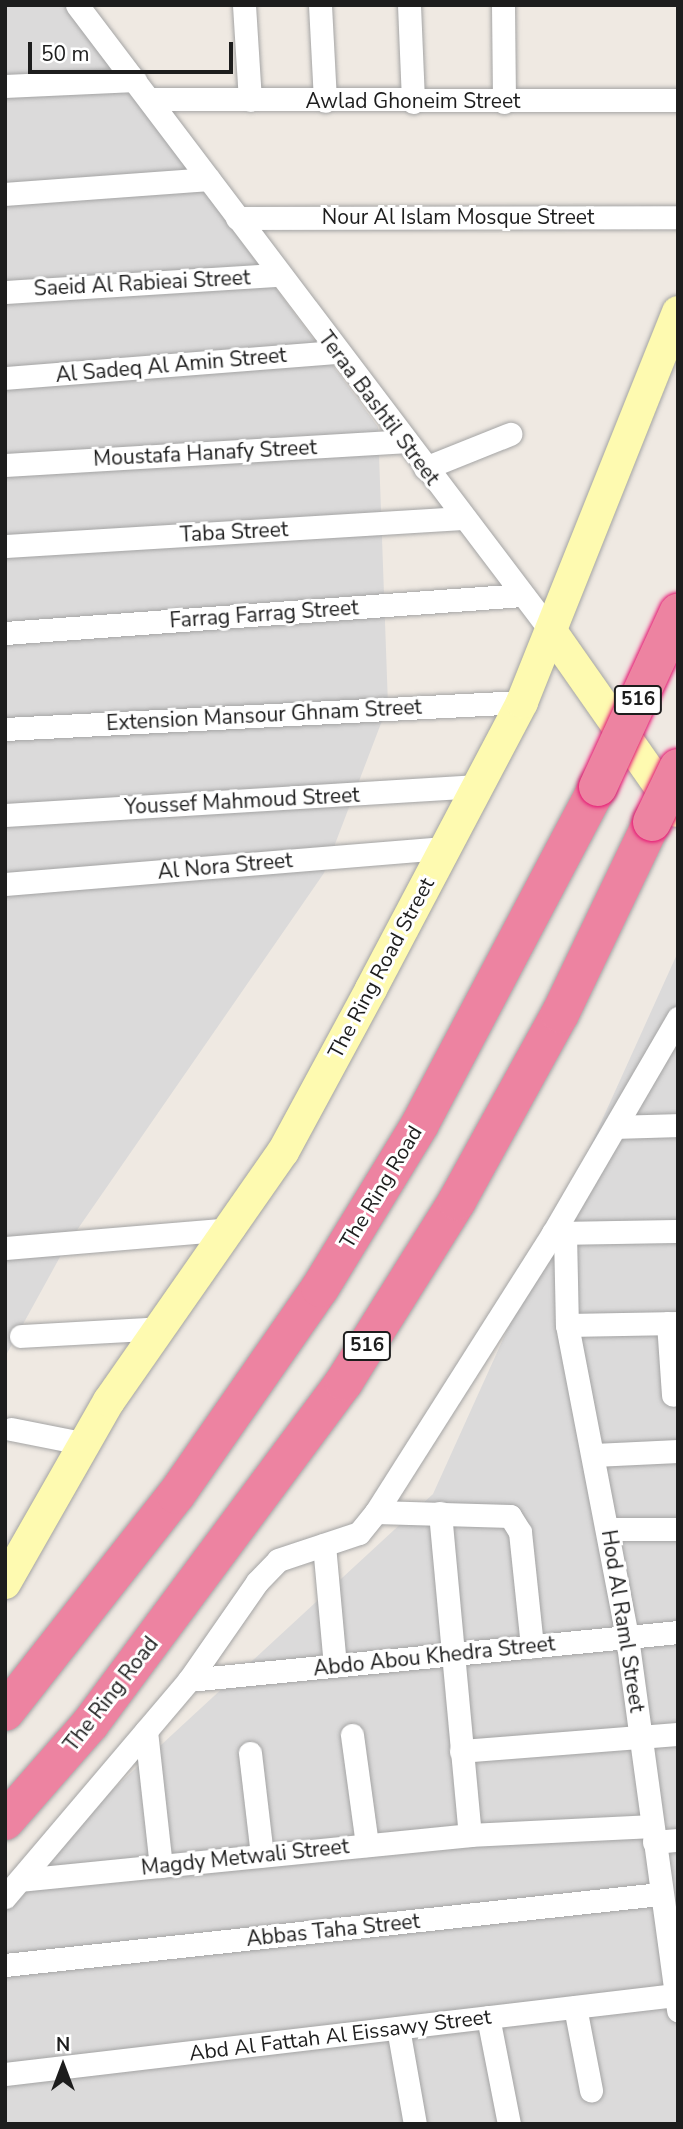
<!DOCTYPE html>
<html>
<head>
<meta charset="utf-8">
<style>
	body { margin:0 }
	#map { position:relative; width:683px; height:2129px; overflow:hidden; background:#efe9e2; font-family:"Nunito Sans",sans-serif }
	div>[style] { position:absolute }
	[style*='--x'] { left:calc(var(--x)*1px); top:calc(var(--y)*1px); width:calc(var(--w)*1px); rotate:calc(var(--a)*1deg) }
	.residential>* { inset:0; background:#dbdada }
	.roads { filter:drop-shadow(0 0 2px #a4a4a4) drop-shadow(0 0 2px #a4a4a4) }
	.street>* { height:23px; margin:-11.5px; padding:0 11.5px; transform-origin:11.5px; border-radius:11.5px; background:#fff }
	.secondary>* { height:32px; margin:-16px; padding:0 16px; transform-origin:16px; border-radius:16px; background:#fefab0 }
	.highway>* { height:38px; margin:-19px; padding:0 19px; transform-origin:19px; border-radius:19px; background:#ed83a1 }
	.bridges { filter:drop-shadow(0 0 2px #e51673) drop-shadow(0 0 2px #e51673) }
	.highway-bridge>* { height:38px; margin:-19px; padding:0 19px; transform-origin:19px; border-radius:19px; background:#ed83a1 }
	span { translate:-50% -50%; white-space:nowrap; text-align:center; line-height:1.15; -webkit-text-stroke:6px #fff; paint-order:stroke }
	.shield-label span { padding:2px 5px; background:#fff; border:2px solid; border-radius:5px; -webkit-text-stroke-width:0 }
	.shield-label { font-size:19px; color:#1d1d1d; font-weight:700 }
	.street-label { font-size:21px; color:#1d1d1d }
	.frame { position:absolute; inset:0; border:7px solid #1d1d1d; pointer-events:none }
	.north { position:absolute; left:28px; top:2031px; width:70px; height:70px; -webkit-text-stroke:5px #fff; paint-order:stroke; rotate:0deg; font-size:19px; font-weight:700; line-height:28px; text-align:center; color:#1d1d1d }
	.north::after { content:''; display:block; margin:auto; width:24px; height:32px; background:#1d1d1d; clip-path:polygon(50% 0,100% 100%,50% 72%,0 100%) }
	.scale { position:absolute; left:28px; top:42px; width:205px; height:32px; box-sizing:border-box; border:4px solid #1d1d1d; border-top:0; padding-left:9px; font-size:21px; line-height:24px; white-space:nowrap; color:#1d1d1d; -webkit-text-stroke:5px #fff; paint-order:stroke }
</style>
</head>
<body>
<div id="map">
	<div class="residential">
		<div style="clip-path:polygon(5px 5px,67px 5px,378px 427px,388px 705px,324px 873px,66px 1246px,5px 1357px)"></div>
		<div style="clip-path:polygon(678px 952px,678px 2124px,5px 2124px,5px 1889px,433px 1494px)"></div>
	</div>
	<div class="roads">
		<div class="street">
			<div style="--x:77;--y:5;--w:789;--a:52.88"></div>
			<div style="--x:244;--y:5;--w:95;--a:86.4"></div>
			<div style="--x:320;--y:5;--w:96;--a:87"></div>
			<div style="--x:409;--y:5;--w:97;--a:87.6"></div>
			<div style="--x:503;--y:5;--w:97;--a:89.4"></div>
			<div style="--x:5;--y:86;--w:130;--a:-2.6"></div>
			<div style="--x:149;--y:99;--w:529;--a:0.11"></div>
			<div style="--x:5;--y:194;--w:204;--a:-4.2"></div>
			<div style="--x:237;--y:218;--w:441;--a:-0.1"></div>
			<div style="--x:5;--y:292;--w:275;--a:-3.6"></div>
			<div style="--x:5;--y:378;--w:333;--a:-4.5"></div>
			<div style="--x:5;--y:465;--w:400;--a:-3.4"></div>
			<div style="--x:425;--y:468;--w:92;--a:-21.8"></div>
			<div style="--x:5;--y:546;--w:459;--a:-3.5"></div>
			<div style="--x:5;--y:633;--w:518;--a:-4.2"></div>
			<div style="--x:5;--y:729;--w:518;--a:-2.99"></div>
			<div style="--x:5;--y:815;--w:474;--a:-3.5"></div>
			<div style="--x:5;--y:884;--w:441;--a:-4.7"></div>
			<div style="--x:616;--y:1127;--w:62;--a:-1.8"></div>
			<div style="--x:553;--y:1233;--w:125;--a:-0.9"></div>
			<div style="--x:565;--y:1233;--w:92;--a:88.8"></div>
			<div style="--x:567;--y:1325;--w:318;--a:79.1"></div>
			<div style="--x:627;--y:1637;--w:377;--a:82.2"></div>
			<div style="--x:5;--y:1248;--w:229;--a:-4.8"></div>
			<div style="--x:668;--y:1323;--w:72;--a:86"></div>
			<div style="--x:567;--y:1325;--w:111;--a:-1"></div>
			<div style="--x:21;--y:1336;--w:141;--a:-3.2"></div>
			<div style="--x:11;--y:1429;--w:72;--a:11.2"></div>
			<div style="--x:594;--y:1455;--w:84;--a:-2.7"></div>
			<div style="--x:376;--y:1512;--w:134;--a:1.7"></div>
			<div style="--x:510;--y:1516;--w:19;--a:58"></div>
			<div style="--x:520;--y:1532;--w:115;--a:84"></div>
			<div style="--x:440;--y:1513;--w:323;--a:84.7"></div>
			<div style="--x:609;--y:1529;--w:69;--a:0"></div>
			<div style="--x:324;--y:1545;--w:121;--a:84.8"></div>
			<div style="--x:189;--y:1680;--w:491;--a:-5.6"></div>
			<div style="--x:146;--y:1731;--w:136;--a:83.7"></div>
			<div style="--x:352;--y:1735;--w:111;--a:82.2"></div>
			<div style="--x:461;--y:1751;--w:218;--a:-4.5"></div>
			<div style="--x:250;--y:1753;--w:103;--a:83.3"></div>
			<div style="--x:654;--y:1842;--w:24;--a:-5"></div>
			<div style="--x:20;--y:1880;--w:452;--a:-5.7"></div>
			<div style="--x:470;--y:1835;--w:182;--a:-2.8"></div>
			<div style="--x:5;--y:1897;--w:285;--a:-49.7"></div>
			<div style="--x:189;--y:1680;--w:119;--a:-55.2"></div>
			<div style="--x:257;--y:1582;--w:30;--a:-46"></div>
			<div style="--x:278;--y:1560;--w:85;--a:-18.4"></div>
			<div style="--x:359;--y:1533;--w:27;--a:-51"></div>
			<div style="--x:376;--y:1512;--w:330;--a:-57.6"></div>
			<div style="--x:553;--y:1233;--w:249;--a:-59.8"></div>
			<div style="--x:5;--y:1965;--w:659;--a:-6.19"></div>
			<div style="--x:575;--y:2007;--w:85;--a:79.1"></div>
			<div style="--x:488;--y:2017;--w:109;--a:78.9"></div>
			<div style="--x:398;--y:2028;--w:97;--a:80"></div>
			<div style="--x:5;--y:2074;--w:675;--a:-6.72"></div>
		</div>
		<div class="secondary">
			<div style="--x:553;--y:634;--w:216;--a:55"></div>
			<div style="--x:5;--y:1583;--w:210;--a:-60.3"></div>
			<div style="--x:109;--y:1401;--w:304;--a:-55.1"></div>
			<div style="--x:283;--y:1152;--w:185;--a:-61.6"></div>
			<div style="--x:371;--y:989;--w:324;--a:-62.2"></div>
			<div style="--x:522;--y:702;--w:420;--a:-68.2"></div>
		</div>
		<div class="highway">
			<div style="--x:5;--y:1712;--w:276;--a:-51.8"></div>
			<div style="--x:176;--y:1495;--w:252;--a:-55.2"></div>
			<div style="--x:320;--y:1288;--w:192;--a:-58.6"></div>
			<div style="--x:420;--y:1124;--w:381;--a:-62.2"></div>
			<div style="--x:5;--y:1821;--w:129;--a:-48.8"></div>
			<div style="--x:90;--y:1724;--w:426;--a:-53.4"></div>
			<div style="--x:344;--y:1382;--w:213;--a:-58"></div>
			<div style="--x:457;--y:1201;--w:213;--a:-61.2"></div>
			<div style="--x:560;--y:1014;--w:213;--a:-64.4"></div>
		</div>
	</div>
	<div class="bridges">
		<div class="highway-bridge">
			<div style="--x:598;--y:787;--w:192;--a:-65.3"></div>
			<div style="--x:652;--y:822;--w:60;--a:-64.3"></div>
		</div>
	</div>
	<div class="shield-label">
		<span style="left:638px;top:700px">516</span>
		<span style="left:367px;top:1346px">516</span>
	</div>
	<div class="street-label">
		<span style="left:413px;top:101px">Awlad Ghoneim Street</span>
		<span style="left:458px;top:217px">Nour Al Islam Mosque Street</span>
		<span style="left:142px;top:283px;rotate:-3deg">Saeid Al Rabieai Street</span>
		<span style="left:171px;top:365px;rotate:-5deg">Al Sadeq Al Amin Street</span>
		<span style="left:379px;top:408px;rotate:53deg">Teraa Bashtil Street</span>
		<span style="left:205px;top:453px;rotate:-3deg">Moustafa Hanafy Street</span>
		<span style="left:234px;top:532px;rotate:-3deg">Taba Street</span>
		<span style="left:264px;top:614px;rotate:-4deg">Farrag Farrag Street</span>
		<span style="left:264px;top:715px;rotate:-3deg">Extension Mansour Ghnam Street</span>
		<span style="left:242px;top:801px;rotate:-3deg">Youssef Mahmoud Street</span>
		<span style="left:225px;top:866px;rotate:-5deg">Al Nora Street</span>
		<span style="left:381px;top:968px;rotate:-62deg">The Ring Road Street</span>
		<span style="left:381px;top:1187px;rotate:-59deg">The Ring Road</span>
		<span style="left:623px;top:1621px;rotate:81deg">Hod Al Raml Street</span>
		<span style="left:434px;top:1656px;rotate:-6deg">Abdo Abou Khedra Street</span>
		<span style="left:111px;top:1694px;rotate:-52deg">The Ring Road</span>
		<span style="left:245px;top:1857px;rotate:-6deg">Magdy Metwali Street</span>
		<span style="left:333px;top:1930px;rotate:-6deg">Abbas Taha Street</span>
		<span style="left:340px;top:2035px;rotate:-7deg">Abd Al Fattah Al Eissawy Street</span>
	</div>
	<div class="frame"></div>
	<div class="north">N</div>
	<div class="scale">50 m</div>
</div>
</body>
</html>
